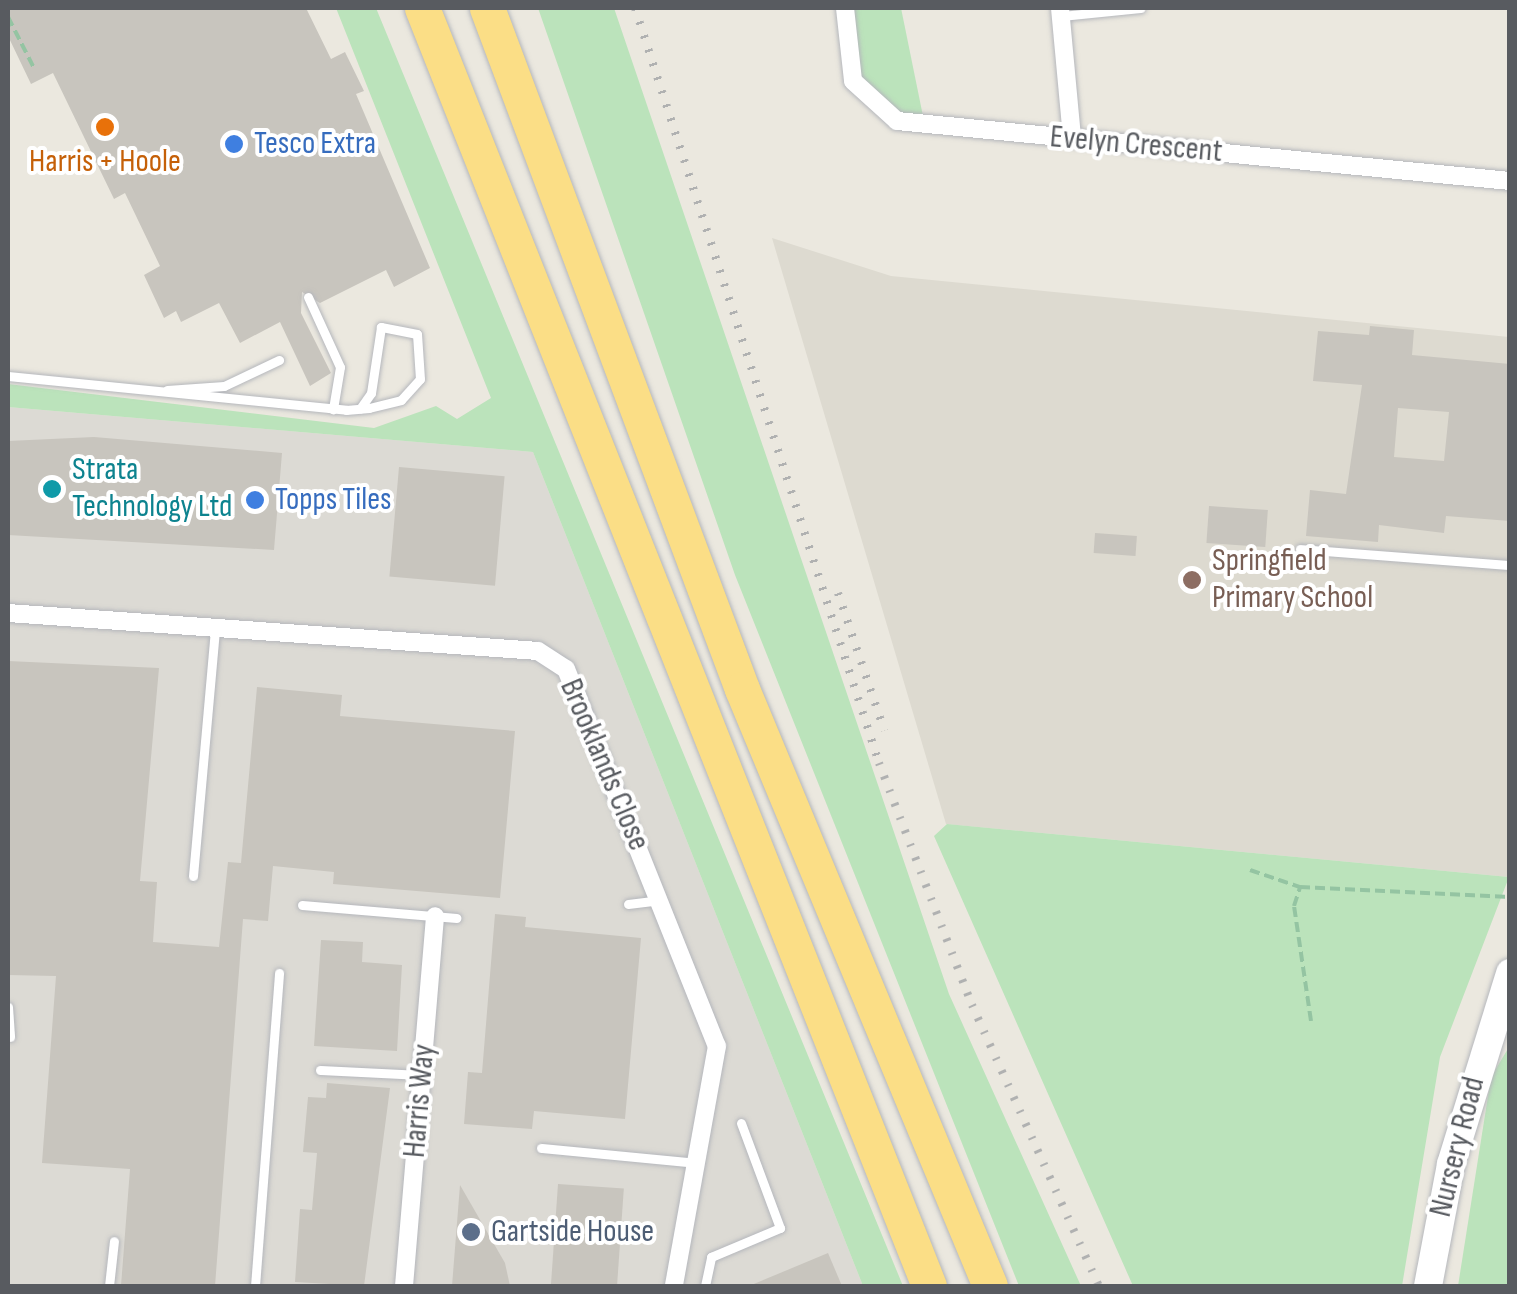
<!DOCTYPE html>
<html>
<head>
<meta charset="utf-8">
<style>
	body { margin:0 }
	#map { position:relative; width:1517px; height:1294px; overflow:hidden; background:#ebe8df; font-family:"Sofia Sans Condensed",sans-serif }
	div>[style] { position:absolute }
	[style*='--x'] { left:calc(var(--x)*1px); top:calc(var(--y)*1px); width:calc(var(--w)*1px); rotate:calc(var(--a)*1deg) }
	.industrial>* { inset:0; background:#dcdad4 }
	.education>* { inset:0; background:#dddad0 }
	.green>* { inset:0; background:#bbe3bb }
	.building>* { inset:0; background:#c8c5be; transform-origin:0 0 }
	.path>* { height:4px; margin-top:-2px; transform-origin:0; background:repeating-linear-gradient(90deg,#94c4a2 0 10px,transparent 0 15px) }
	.roads { filter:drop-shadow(0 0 2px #b5b7bc) drop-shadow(0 0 2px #b5b7bc) }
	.lane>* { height:9px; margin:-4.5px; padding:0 4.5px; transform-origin:4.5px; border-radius:4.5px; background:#fff }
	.street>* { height:18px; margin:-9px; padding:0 9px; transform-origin:9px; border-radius:9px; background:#fff }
	.secondary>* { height:28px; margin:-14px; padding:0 14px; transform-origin:14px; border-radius:14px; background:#fff }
	.highway>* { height:35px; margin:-17.5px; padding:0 17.5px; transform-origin:17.5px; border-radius:17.5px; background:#fbde86 }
	.rail>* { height:8px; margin-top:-4px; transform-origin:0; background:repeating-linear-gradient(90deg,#b0b1b1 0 2.5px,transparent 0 14.5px) }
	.dots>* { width:28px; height:28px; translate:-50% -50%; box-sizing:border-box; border:5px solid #fff; border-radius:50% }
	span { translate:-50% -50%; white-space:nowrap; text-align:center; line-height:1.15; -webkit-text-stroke:8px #fff; paint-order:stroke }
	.shop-label { font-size:32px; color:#366cbe }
	.left { translate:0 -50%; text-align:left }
	.street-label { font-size:32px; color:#585b60 }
	.food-label { font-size:32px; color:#c56008 }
	.culture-label { font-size:32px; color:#0d838f }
	.education-label { font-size:32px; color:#785e54 }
	.service-label { font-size:32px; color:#4e5e75 }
	.frame { position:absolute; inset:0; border:10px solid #585b60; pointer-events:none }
</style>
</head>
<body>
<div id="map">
	<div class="industrial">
		<div style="clip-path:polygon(8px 407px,533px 452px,863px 1286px,8px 1286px)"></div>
	</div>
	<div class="education">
		<div style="clip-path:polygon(772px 238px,891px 276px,1509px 337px,1509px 877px,946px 824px)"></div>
	</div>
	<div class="green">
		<div style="clip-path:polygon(336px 8px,376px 8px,903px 1286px,863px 1286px,533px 452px,8px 407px,8px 384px,374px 428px,436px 406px,457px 419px,491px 398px)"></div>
		<div style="clip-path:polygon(538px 8px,614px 8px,949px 994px,1081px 1286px,1019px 1286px,735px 575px)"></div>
		<div style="clip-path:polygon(845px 8px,901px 8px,925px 126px,871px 105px,842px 29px)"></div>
		<div style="clip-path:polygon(947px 824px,1509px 877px,1440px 1057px,1402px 1286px,1133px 1286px,934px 836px)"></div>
		<div style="clip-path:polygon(1509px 1047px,1509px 1286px,1458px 1286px,1491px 1077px)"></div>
	</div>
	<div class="building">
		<div style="clip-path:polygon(8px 8px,306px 8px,331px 59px,345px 52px,364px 91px,356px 94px,430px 268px,394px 287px,386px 270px,320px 303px,302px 292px,301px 313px,331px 373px,310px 386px,280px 322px,240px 343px,219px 303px,181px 322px,176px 311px,164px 318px,144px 275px,160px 266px,125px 193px,114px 199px,53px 73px,31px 84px,8px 36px)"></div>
		<div style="clip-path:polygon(evenodd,1370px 326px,1414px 330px,1412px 355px,1510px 364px,1510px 521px,1446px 516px,1444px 533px,1379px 525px,1378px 542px,1306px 536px,1310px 490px,1346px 494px,1362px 385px,1313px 381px,1318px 331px,1369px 335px,1370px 326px,1398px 408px,1449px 412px,1444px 461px,1394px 457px,1398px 408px)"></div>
		<div style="clip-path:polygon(94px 437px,282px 453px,274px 550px,8px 535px,8px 441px)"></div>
		<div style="left:399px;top:467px;width:106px;height:110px;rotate:5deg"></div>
		<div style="left:1209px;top:506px;width:59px;height:37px;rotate:4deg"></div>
		<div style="left:1095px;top:533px;width:42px;height:20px;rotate:4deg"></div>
		<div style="clip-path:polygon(8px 661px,159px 668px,140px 881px,157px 882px,153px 942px,219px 947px,228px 862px,241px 863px,257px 687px,342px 695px,340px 716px,515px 731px,500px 898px,333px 884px,334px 872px,273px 866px,268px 921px,243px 919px,215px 1286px,121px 1286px,130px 1169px,42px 1163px,56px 976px,8px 975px)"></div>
		<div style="clip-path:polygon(495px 914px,526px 917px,525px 927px,641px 938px,625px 1119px,534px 1111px,532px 1129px,464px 1124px,468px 1072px,482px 1073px)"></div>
		<div style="clip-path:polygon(321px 940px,363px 942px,362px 962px,402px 965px,397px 1051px,314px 1046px)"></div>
		<div style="clip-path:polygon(327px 1083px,390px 1088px,364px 1286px,295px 1282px,300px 1209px,312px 1210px,317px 1153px,303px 1152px,308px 1097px,326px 1098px)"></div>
		<div style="left:558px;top:1184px;width:66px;height:102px;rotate:4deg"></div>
		<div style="clip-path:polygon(460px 1185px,505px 1263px,510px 1286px,452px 1286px)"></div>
		<div style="clip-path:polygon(828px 1253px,842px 1286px,749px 1286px)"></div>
	</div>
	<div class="path">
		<div style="--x:8;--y:17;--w:59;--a:63"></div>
		<div style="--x:1250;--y:870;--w:53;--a:18.8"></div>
		<div style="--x:1311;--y:1021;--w:116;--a:-98.4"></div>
		<div style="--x:1294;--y:906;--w:20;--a:-72"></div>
		<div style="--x:1300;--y:887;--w:210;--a:2.7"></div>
	</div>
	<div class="roads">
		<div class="lane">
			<div style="--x:1061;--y:16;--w:80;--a:-5.7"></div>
			<div style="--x:308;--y:297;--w:77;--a:65.4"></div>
			<div style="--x:340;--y:367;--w:43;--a:99.5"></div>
			<div style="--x:8;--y:376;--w:340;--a:5.7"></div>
			<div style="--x:346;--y:410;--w:23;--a:-5"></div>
			<div style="--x:369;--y:408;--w:33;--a:-14"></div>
			<div style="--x:401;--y:400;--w:28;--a:-48"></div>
			<div style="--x:420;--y:379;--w:45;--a:-93.8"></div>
			<div style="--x:417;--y:334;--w:37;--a:-169"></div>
			<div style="--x:381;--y:327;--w:67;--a:98.6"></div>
			<div style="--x:371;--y:393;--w:19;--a:125"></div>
			<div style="--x:167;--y:390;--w:57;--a:-4"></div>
			<div style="--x:224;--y:386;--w:61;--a:-25.3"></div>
			<div style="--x:1300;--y:549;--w:211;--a:4.4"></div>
			<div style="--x:193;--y:876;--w:247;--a:-84.9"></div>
			<div style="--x:628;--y:904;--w:31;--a:-7"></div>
			<div style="--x:302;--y:905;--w:155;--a:4.8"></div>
			<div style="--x:8;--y:1007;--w:30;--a:86"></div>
			<div style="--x:320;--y:1070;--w:102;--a:2.8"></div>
			<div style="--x:541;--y:1148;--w:158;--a:5.5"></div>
			<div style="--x:109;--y:1286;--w:45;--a:-83.7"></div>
			<div style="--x:255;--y:1286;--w:314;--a:-85.6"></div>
			<div style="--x:705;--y:1286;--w:30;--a:-78"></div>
			<div style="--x:711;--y:1257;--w:75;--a:-22.8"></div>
			<div style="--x:780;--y:1228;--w:112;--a:-110.4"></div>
		</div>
		<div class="street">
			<div style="--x:845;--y:8;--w:73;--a:83.7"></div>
			<div style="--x:853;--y:81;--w:59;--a:42.3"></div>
			<div style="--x:897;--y:121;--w:616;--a:5.59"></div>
			<div style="--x:1060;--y:8;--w:131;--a:84.7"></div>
			<div style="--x:8;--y:613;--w:531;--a:4.1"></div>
			<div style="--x:538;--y:651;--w:33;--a:33"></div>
			<div style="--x:566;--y:669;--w:406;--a:68.2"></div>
			<div style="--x:717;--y:1046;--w:244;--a:100.2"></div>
			<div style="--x:404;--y:1286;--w:371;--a:-85.2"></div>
		</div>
		<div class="secondary">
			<div style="--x:1428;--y:1286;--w:124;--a:-79.3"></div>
			<div style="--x:1451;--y:1164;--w:200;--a:-72.8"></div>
		</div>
		<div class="highway">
			<div style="--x:422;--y:8;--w:1375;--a:68.36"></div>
			<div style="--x:487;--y:8;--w:727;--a:69.47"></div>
			<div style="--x:742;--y:689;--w:646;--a:67.44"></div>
		</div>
	</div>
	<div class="rail">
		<div style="--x:635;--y:8;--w:793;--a:72.09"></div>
		<div style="--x:879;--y:763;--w:259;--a:69"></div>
		<div style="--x:972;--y:1005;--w:308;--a:65.7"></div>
		<div style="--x:838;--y:593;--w:145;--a:71.4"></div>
	</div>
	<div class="dots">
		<div style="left:105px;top:127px;background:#e8710a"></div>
		<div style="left:234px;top:144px;background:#3f7fe0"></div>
		<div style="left:52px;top:489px;background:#0f9aa8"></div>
		<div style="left:255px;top:500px;background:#3f7fe0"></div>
		<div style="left:1192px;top:580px;background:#8d6e63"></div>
		<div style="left:471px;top:1232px;background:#5c6f8a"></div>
	</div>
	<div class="shop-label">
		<span class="left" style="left:254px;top:144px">Tesco Extra</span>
		<span class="left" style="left:275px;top:500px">Topps Tiles</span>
	</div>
	<div class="street-label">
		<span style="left:1136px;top:145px;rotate:5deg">Evelyn Crescent</span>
		<span style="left:604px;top:765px;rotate:67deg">Brooklands Close</span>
		<span style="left:420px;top:1101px;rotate:-85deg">Harris Way</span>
		<span style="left:1458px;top:1147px;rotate:-76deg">Nursery Road</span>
	</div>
	<div class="food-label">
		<span style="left:105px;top:162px">Harris + Hoole</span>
	</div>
	<div class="culture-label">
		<span class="left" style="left:72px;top:489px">Strata<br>Technology Ltd</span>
	</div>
	<div class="education-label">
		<span class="left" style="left:1212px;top:580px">Springfield<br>Primary School</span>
	</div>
	<div class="service-label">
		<span class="left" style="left:491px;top:1232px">Gartside House</span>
	</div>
	<div class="frame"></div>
</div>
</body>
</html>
